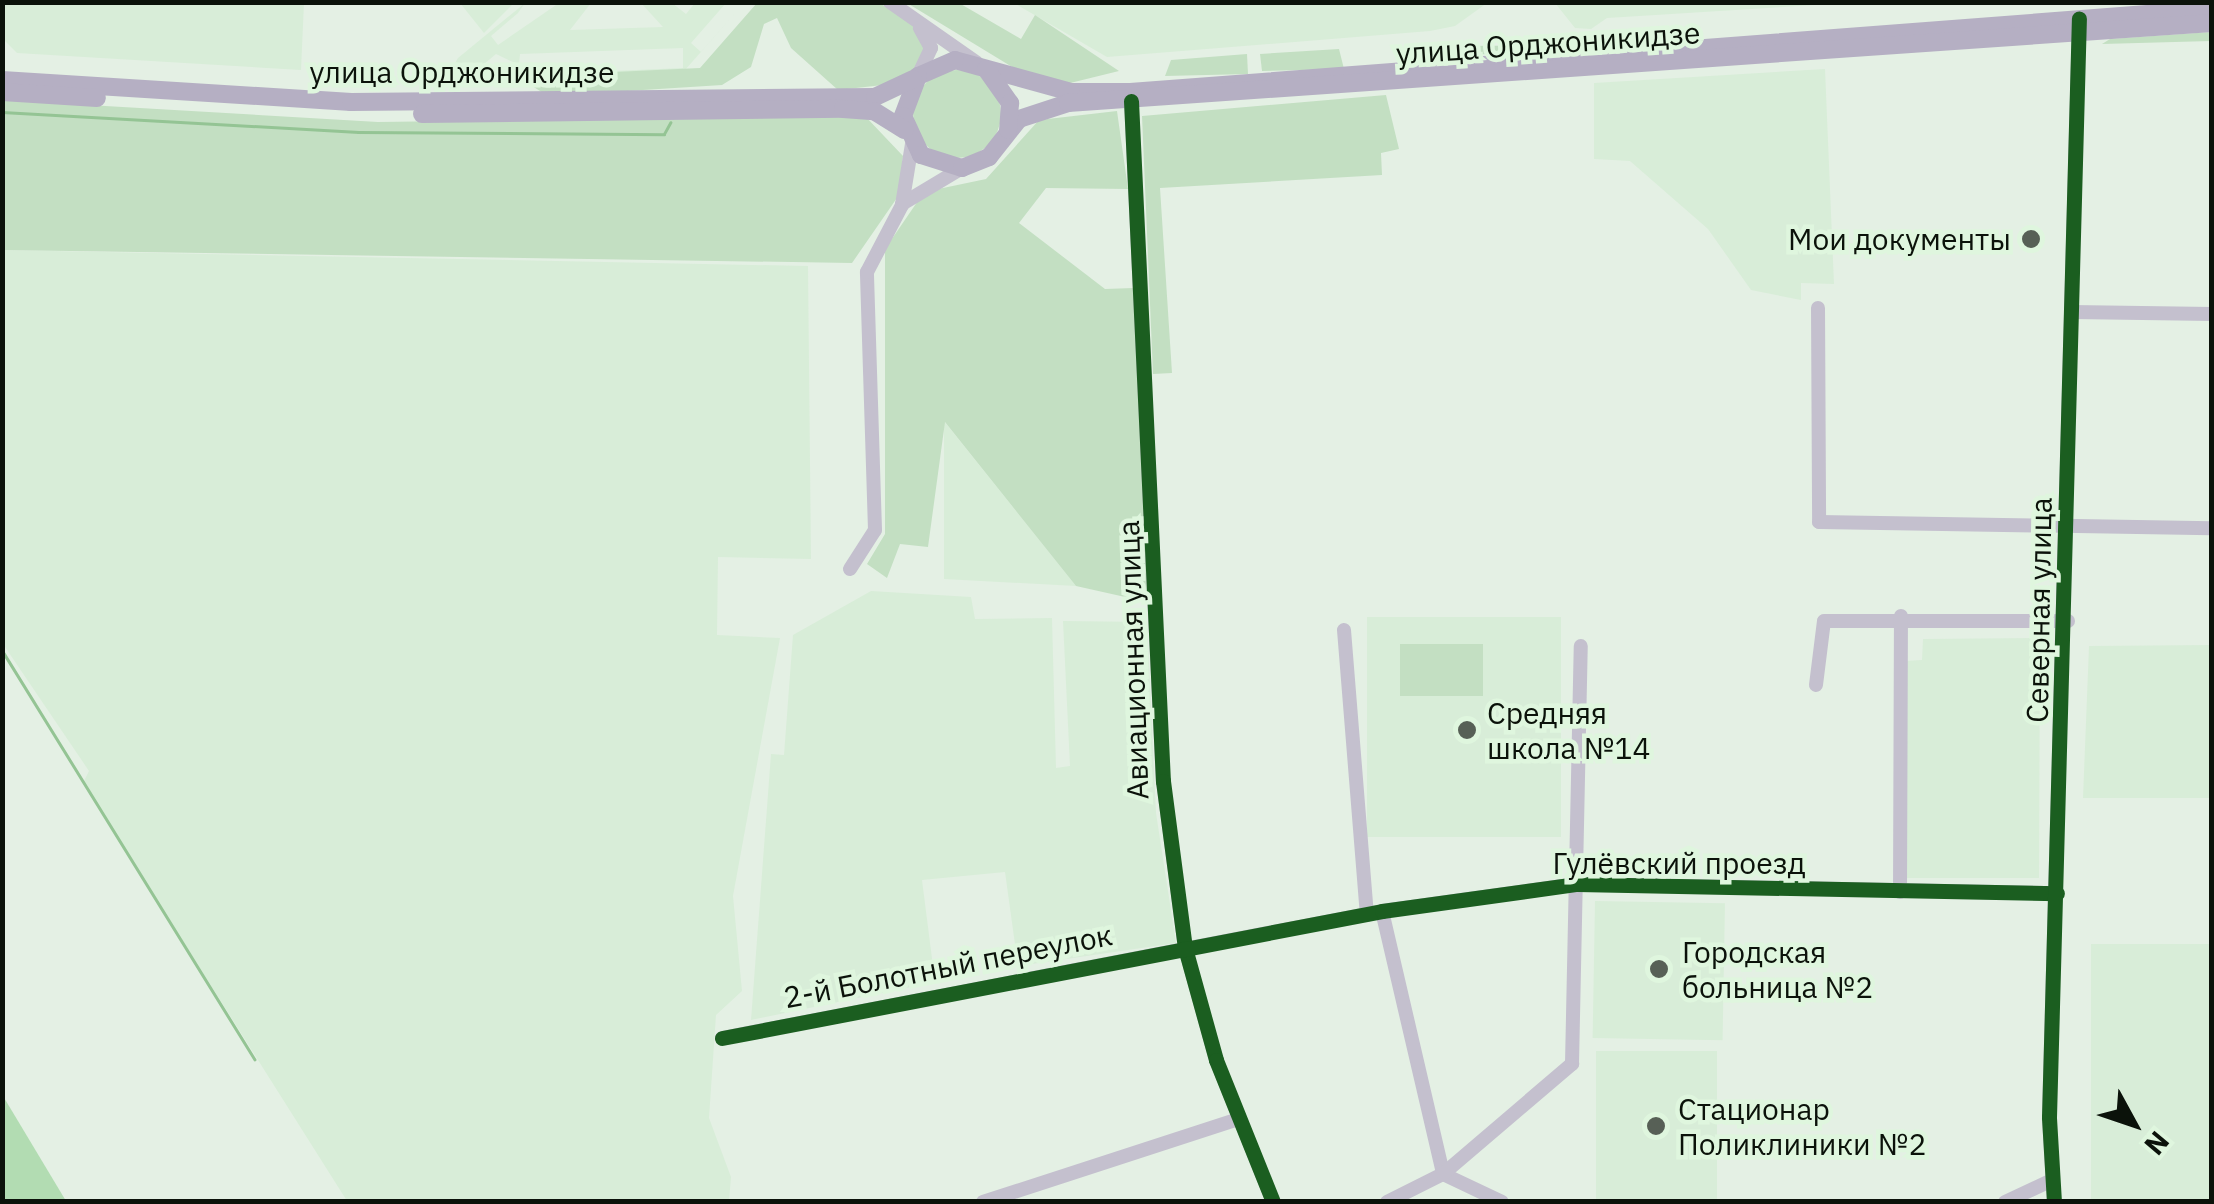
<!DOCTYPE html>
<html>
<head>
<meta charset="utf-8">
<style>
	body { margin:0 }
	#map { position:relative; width:2214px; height:1204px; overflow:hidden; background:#e4f0e4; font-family:"IBM Plex Sans",sans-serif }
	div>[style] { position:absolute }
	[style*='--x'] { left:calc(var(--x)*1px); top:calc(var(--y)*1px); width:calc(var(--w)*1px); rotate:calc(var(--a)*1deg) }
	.built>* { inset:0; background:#d8edd8; transform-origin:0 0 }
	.green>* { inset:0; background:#c3dfc2; transform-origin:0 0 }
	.round { border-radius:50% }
	.forest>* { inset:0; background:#b2dcb2 }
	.stream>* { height:2.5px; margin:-1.25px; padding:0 1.25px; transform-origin:1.25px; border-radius:1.25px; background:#94c494 }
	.minor>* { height:14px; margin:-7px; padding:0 7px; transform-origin:7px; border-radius:7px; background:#c4c0ce }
	.major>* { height:18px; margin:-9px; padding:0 9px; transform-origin:9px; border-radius:9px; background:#b5afc3 }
	.cycleway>* { height:15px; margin:-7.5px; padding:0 7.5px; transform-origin:7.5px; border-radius:7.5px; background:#1b5e20 }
	.dots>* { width:28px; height:28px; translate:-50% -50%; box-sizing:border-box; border:5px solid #dff6de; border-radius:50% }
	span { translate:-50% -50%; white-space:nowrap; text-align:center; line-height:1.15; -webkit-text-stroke:9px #dff6de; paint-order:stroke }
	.street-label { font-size:30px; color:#0b120a }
	.poi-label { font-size:30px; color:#0b120a }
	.right { translate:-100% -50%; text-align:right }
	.left { translate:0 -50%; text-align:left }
	.frame { position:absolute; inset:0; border:5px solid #0b120a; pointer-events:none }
	.north { position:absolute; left:2084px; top:1074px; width:100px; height:100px; -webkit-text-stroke:8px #dff6de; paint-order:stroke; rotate:130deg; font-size:28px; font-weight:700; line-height:40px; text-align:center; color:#0b120a }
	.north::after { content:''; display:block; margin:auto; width:35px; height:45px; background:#0b120a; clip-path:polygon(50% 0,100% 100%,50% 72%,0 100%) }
</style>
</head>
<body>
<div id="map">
	<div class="built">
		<div style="clip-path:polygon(2px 3px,304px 3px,301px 70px,17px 53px,5px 41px)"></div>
		<div style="clip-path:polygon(460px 3px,514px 3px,484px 33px)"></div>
		<div style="clip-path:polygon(evenodd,525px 3px,518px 13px,491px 36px,498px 45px,559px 3px,591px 3px,570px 30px,663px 27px,641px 3px,672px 3px,686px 14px,695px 3px,726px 3px,691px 43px,701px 52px,744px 3px,685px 70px,518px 76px,517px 64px,496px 54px,471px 75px,446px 79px,458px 58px,525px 3px,683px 48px,683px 68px,518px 75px,520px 54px,683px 48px)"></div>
		<div style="clip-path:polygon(1014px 3px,1487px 3px,1455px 26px,1430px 31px,1107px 57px)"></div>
		<div style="clip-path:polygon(1555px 3px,1846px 3px,1607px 18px,1591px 29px,1575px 28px)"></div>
		<div style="clip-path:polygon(1825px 69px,1834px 284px,1801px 283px,1801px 300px,1751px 290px,1708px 229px,1630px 161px,1594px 159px,1594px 83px)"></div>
		<div style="clip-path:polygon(2px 250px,808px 266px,811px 559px,718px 557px,717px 635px,780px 638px,733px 896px,742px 991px,716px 1015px,709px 1118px,731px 1177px,729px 1201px,347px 1201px,83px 783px,89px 771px,3px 644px)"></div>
		<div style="clip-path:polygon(944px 421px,1076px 586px,944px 579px)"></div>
		<div style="clip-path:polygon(871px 591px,971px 597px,975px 619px,1052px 618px,1056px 768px,1070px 766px,1063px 621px,1147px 622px,1156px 813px,1176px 943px,1018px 966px,1005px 872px,922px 880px,935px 982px,751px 1020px,771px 754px,784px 755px,793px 635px)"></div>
		<div style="left:1561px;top:617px;width:220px;height:194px;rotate:90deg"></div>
		<div style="clip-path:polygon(2040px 638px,2039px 878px,1903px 878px,1905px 661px,1922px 660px,1923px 639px)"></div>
		<div style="clip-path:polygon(2211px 645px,2211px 807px,2210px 798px,2083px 798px,2089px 646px)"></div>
		<div style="left:1595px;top:901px;width:130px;height:137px;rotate:1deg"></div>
		<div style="left:2211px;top:944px;width:257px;height:120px;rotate:90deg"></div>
		<div style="left:1596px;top:1051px;width:121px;height:150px"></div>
	</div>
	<div class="green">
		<div style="clip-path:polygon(757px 3px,880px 3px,920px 30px,925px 53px,912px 72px,883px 85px,838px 90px,791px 48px,777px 18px,764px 24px,751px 67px,722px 85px,548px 96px,529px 84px,529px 76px,700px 68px)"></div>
		<div style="clip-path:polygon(907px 3px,959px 3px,1021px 39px,1035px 15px,1119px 71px,1062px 85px,1027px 76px)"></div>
		<div style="clip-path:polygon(2211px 32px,2211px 41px,2102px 44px,2110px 39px)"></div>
		<div style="clip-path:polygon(1567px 45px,1530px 53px,1456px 55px,1462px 46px)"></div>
		<div style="clip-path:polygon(1339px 49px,1344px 69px,1262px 71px,1260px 54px)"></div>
		<div style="clip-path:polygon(1247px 54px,1248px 74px,1165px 76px,1171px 60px)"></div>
		<div class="round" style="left:913px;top:70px;width:88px;height:88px"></div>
		<div style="clip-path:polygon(1386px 95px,1399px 149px,1381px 153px,1382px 175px,1160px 188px,1172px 373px,1153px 374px,1142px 116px)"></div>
		<div style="clip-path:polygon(2px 100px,378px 122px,865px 116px,903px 156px,899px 195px,852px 263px,3px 250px)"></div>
		<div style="clip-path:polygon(1117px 111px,1128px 189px,1046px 188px,1019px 223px,1105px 289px,1133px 288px,1153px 588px,1143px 601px,1076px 586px,945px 422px,928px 547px,900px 544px,887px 578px,867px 564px,885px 534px,885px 249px,924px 192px,986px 179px,1039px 120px)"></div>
		<div style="left:1400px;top:644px;width:83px;height:52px"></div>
	</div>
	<div class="forest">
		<div style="clip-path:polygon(2px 1096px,3px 1096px,66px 1201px,3px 1201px)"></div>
	</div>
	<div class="stream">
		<div style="--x:2;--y:112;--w:357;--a:3.2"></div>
		<div style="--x:358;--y:132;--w:306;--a:0.4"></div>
		<div style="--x:664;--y:134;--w:13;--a:-61"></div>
		<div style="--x:2;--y:650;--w:481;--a:58.3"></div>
	</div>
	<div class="minor">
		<div style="--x:890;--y:2;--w:106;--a:35"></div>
		<div style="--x:918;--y:76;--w:31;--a:-65"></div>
		<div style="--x:931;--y:48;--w:23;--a:-119"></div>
		<div style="--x:1131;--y:101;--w:681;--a:87.31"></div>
		<div style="--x:1163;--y:781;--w:168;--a:82.5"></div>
		<div style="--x:1185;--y:948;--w:116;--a:74.5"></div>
		<div style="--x:1216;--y:1060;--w:153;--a:68.1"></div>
		<div style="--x:902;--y:204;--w:70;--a:-31"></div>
		<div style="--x:1818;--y:308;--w:214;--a:89.7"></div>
		<div style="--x:1819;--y:522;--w:393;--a:0.9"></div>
		<div style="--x:2072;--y:312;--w:140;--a:0.8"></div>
		<div style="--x:850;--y:569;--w:46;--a:-57.3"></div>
		<div style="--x:875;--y:530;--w:258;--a:-91.8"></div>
		<div style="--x:867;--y:272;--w:76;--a:-62.4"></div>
		<div style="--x:902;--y:205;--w:62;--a:-80.7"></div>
		<div style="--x:1344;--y:630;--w:286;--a:85.4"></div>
		<div style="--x:1816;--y:685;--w:64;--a:-82.9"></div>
		<div style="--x:1824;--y:621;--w:244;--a:0"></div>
		<div style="--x:1900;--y:892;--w:276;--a:-89.8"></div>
		<div style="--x:1382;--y:911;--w:270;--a:76.9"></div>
		<div style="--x:722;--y:1038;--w:672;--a:-10.89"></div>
		<div style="--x:1382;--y:911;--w:197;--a:-7.9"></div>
		<div style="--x:1577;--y:884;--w:480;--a:1.1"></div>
		<div style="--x:1443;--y:1174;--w:65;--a:25.4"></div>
		<div style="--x:983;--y:1202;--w:269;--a:-18"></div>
		<div style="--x:1387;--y:1202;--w:63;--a:-26.6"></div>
		<div style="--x:1443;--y:1174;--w:170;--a:-40.5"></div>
		<div style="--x:1572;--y:1064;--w:418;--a:-88.8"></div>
		<div style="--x:2005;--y:1202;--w:50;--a:-25"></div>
		<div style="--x:2054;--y:1202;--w:85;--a:-93.4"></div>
		<div style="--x:2049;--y:1117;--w:1094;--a:-88.43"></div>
	</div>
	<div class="major">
		<div style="--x:2212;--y:9;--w:1085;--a:175.61"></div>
		<div style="--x:1130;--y:92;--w:59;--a:180"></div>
		<div style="--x:1071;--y:92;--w:120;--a:-164.6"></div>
		<div style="--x:955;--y:60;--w:40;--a:156.6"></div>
		<div style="--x:918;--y:76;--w:43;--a:110.6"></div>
		<div style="--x:903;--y:116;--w:43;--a:65.2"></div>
		<div style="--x:921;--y:155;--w:43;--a:17.6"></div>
		<div style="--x:962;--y:168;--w:29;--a:-22"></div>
		<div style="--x:989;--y:157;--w:48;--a:-51.7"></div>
		<div style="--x:1019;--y:119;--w:52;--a:-18.1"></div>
		<div style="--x:1068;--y:103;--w:1147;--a:-4"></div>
		<div style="--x:986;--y:69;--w:42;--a:54.8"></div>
		<div style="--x:1010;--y:103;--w:27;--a:94"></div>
		<div style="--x:2;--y:80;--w:350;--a:3.6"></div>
		<div style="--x:351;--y:102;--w:524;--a:-0.55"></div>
		<div style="--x:875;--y:97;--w:42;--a:-25.3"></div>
		<div style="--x:2;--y:92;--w:95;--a:3.6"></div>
		<div style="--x:422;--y:114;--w:421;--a:-0.7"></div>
		<div style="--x:843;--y:109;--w:31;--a:4"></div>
		<div style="--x:874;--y:111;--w:36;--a:32"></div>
	</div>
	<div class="cycleway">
		<div style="--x:1131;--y:101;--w:681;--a:87.31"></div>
		<div style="--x:1163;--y:781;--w:168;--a:82.5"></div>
		<div style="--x:1185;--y:948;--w:116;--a:74.5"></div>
		<div style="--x:1216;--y:1060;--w:153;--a:68.1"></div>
		<div style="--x:722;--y:1038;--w:672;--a:-10.89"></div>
		<div style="--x:1382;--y:911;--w:197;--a:-7.9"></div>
		<div style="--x:1577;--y:884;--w:480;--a:1.1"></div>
		<div style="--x:2054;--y:1202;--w:85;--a:-93.4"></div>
		<div style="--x:2049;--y:1117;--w:1099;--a:-88.44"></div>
	</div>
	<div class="dots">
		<div style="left:2031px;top:239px;background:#576056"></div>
		<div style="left:1467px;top:730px;background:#576056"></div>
		<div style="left:1659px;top:969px;background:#576056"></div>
		<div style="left:1656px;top:1126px;background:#576056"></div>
	</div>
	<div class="street-label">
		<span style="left:1548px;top:43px;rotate:-4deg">улица Орджоникидзе</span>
		<span style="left:462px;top:72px">улица Орджоникидзе</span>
		<span style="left:2039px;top:610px;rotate:-89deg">Северная улица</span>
		<span style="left:1133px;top:660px;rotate:-92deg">Авиационная улица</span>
		<span style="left:1679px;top:863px">Гулёвский проезд</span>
		<span style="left:948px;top:966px;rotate:-11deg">2-й Болотный переулок</span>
	</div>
	<div class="poi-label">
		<span class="right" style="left:2011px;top:239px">Мои документы</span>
		<span class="left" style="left:1487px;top:730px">Средняя<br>школа №14</span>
		<span class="left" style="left:1682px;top:969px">Городская<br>больница №2</span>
		<span class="left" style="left:1678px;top:1126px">Стационар<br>Поликлиники №2</span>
	</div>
	<div class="frame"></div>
	<div class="north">N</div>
</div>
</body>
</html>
